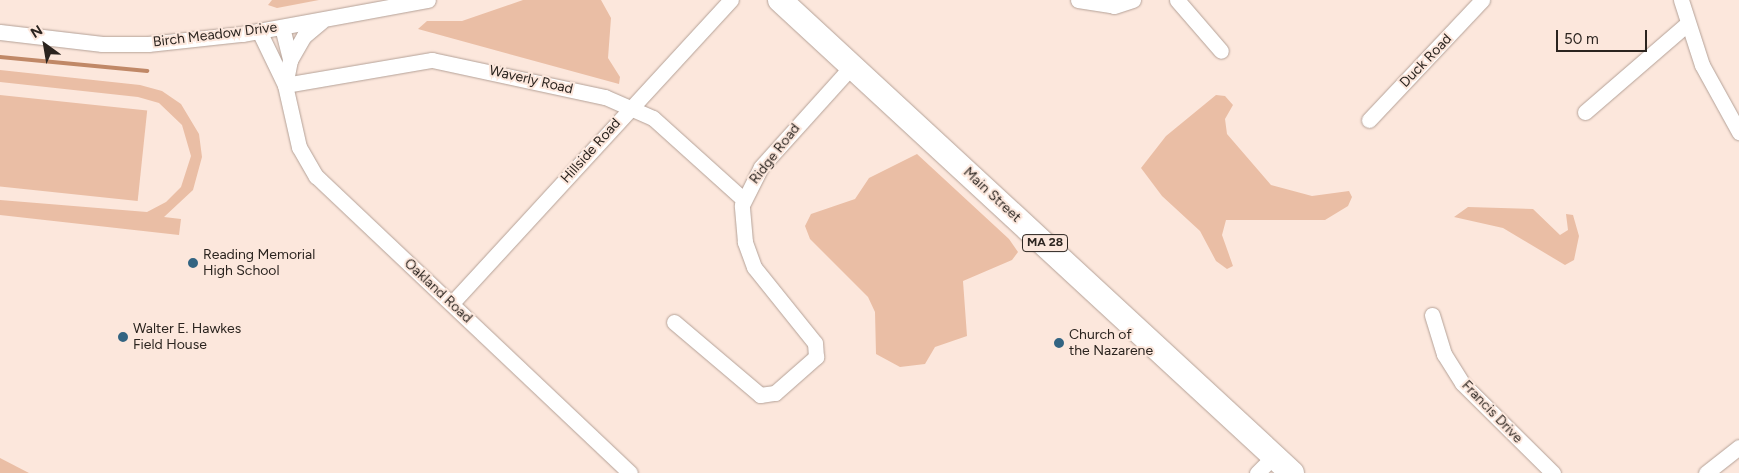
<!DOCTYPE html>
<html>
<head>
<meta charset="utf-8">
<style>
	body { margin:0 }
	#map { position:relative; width:1739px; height:473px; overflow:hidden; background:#fce7dc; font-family:Figtree,sans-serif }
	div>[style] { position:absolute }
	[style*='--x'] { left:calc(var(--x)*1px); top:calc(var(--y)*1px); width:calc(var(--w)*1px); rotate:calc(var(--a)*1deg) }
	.green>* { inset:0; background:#eabea5; transform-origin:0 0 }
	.stream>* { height:4px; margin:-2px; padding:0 2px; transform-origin:2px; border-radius:2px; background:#c08867 }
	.roads { filter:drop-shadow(0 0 1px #b4a197) drop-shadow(0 0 1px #b4a197) }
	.minor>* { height:15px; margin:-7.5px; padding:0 7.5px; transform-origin:7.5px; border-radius:7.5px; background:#fff }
	.primary>* { height:24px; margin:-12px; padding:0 12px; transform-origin:12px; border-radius:12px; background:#fff }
	.dots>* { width:14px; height:14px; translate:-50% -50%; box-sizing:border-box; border:2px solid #fce7dc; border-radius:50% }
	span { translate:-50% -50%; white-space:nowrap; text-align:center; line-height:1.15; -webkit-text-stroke:4px #fce7dc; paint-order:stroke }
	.shield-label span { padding:1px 4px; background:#fce7dc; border:1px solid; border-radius:4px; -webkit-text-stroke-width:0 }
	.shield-label { font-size:12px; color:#2b241f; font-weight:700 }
	.street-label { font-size:14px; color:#2b241f }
	.poi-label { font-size:14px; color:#2b241f }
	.left { translate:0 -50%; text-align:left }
	.north { position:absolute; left:20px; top:20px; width:50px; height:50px; -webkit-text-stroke:4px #fce7dc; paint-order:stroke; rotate:328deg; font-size:14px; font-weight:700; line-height:20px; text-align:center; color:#2b241f }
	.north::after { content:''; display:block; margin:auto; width:18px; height:22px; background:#2b241f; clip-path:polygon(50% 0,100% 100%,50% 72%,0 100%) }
	.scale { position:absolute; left:1556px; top:30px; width:91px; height:22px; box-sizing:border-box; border:2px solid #2b241f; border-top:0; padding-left:6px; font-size:15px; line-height:18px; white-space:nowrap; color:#2b241f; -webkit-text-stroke:4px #fce7dc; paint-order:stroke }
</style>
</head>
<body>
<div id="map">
	<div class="green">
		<div style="clip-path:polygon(272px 0,319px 0,277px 8px,268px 5px)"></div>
		<div style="clip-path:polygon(523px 0,601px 0,611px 18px,608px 58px,620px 77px,619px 84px,418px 29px,427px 21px,462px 21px)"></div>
		<div style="clip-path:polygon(0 70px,140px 85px,162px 91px,181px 104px,199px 134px,202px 157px,193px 190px,164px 217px,181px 219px,179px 235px,0 215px,0 200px,147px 212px,166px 202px,181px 187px,191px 156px,182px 125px,159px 103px,138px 97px,0 82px)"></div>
		<div style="left:0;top:95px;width:148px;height:91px;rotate:6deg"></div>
		<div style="clip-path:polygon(1216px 95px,1225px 96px,1233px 105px,1225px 119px,1227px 134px,1271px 185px,1312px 196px,1349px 191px,1352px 197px,1348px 206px,1325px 220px,1226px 220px,1222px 235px,1233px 266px,1227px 269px,1216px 261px,1200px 231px,1162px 196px,1141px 168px,1166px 136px)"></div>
		<div style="clip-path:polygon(917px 154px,1009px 239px,1018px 252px,1012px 260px,963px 281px,967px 336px,935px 347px,925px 364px,900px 367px,876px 354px,875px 312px,868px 297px,810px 239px,805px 226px,811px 214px,855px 199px,869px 178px)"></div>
		<div style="clip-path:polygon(1468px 207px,1533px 209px,1560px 235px,1568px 230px,1566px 214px,1573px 215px,1579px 236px,1574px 260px,1565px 265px,1503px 228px,1454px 217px)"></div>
		<div style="clip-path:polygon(0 458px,29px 473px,0 473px)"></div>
	</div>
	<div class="stream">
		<div style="--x:0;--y:57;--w:148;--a:5.4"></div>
	</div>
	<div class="roads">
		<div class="minor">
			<div style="--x:1078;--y:0;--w:36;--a:9"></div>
			<div style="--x:1114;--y:6;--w:20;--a:-18"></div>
			<div style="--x:1177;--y:0;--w:67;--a:49.2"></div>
			<div style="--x:1681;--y:0;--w:68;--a:72.1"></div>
			<div style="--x:1702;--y:65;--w:77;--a:61.1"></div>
			<div style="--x:282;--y:27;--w:34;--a:76"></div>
			<div style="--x:290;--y:60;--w:25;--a:101"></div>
			<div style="--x:259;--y:31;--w:60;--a:64.3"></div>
			<div style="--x:285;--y:85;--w:64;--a:77.3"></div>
			<div style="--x:299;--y:147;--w:34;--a:60"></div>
			<div style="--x:316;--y:176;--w:432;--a:43.4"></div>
			<div style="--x:0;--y:32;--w:103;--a:6.7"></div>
			<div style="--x:102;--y:44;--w:46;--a:0"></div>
			<div style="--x:148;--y:44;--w:95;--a:-6.1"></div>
			<div style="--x:242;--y:34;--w:189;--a:-10.4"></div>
			<div style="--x:290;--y:60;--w:28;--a:-60"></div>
			<div style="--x:304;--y:36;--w:23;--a:-40"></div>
			<div style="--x:285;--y:85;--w:149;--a:-9.7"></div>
			<div style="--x:432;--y:60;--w:177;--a:12.1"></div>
			<div style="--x:605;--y:97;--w:52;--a:23.6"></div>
			<div style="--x:653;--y:118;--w:121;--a:42"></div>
			<div style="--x:1585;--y:112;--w:135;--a:-40.8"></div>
			<div style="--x:1369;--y:120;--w:165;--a:-46.7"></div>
			<div style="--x:452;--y:303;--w:412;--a:-47.4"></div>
			<div style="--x:1432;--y:315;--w:41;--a:72.9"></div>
			<div style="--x:1444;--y:354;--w:34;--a:58"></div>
			<div style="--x:1462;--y:383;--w:128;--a:44.7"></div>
			<div style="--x:674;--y:322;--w:113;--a:40.3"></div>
			<div style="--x:760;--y:395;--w:15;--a:-8"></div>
			<div style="--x:775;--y:393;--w:55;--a:-41.3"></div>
			<div style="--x:816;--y:357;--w:14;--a:-94"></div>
			<div style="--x:815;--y:343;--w:97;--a:-128.8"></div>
			<div style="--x:754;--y:267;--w:27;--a:-110"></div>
			<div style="--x:745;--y:242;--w:37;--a:-95"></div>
			<div style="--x:742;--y:205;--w:42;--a:-63.4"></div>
			<div style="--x:761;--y:167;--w:136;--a:-48"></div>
			<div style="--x:1257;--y:473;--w:24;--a:-45"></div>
			<div style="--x:1706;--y:473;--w:42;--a:-38.2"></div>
		</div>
		<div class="primary">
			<div style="--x:780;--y:0;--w:697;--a:42.73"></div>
		</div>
	</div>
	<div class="dots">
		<div style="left:193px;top:263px;background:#336482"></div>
		<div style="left:123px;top:337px;background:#336482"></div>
		<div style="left:1059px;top:343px;background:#336482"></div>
	</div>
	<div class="shield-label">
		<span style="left:1045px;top:243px">MA 28</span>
	</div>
	<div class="street-label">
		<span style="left:215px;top:35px;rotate:-7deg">Birch Meadow Drive</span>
		<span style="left:1426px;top:61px;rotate:-46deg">Duck Road</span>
		<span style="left:531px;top:80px;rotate:13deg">Waverly Road</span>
		<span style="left:591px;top:151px;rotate:-48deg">Hillside Road</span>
		<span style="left:775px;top:154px;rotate:-52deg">Ridge Road</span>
		<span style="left:992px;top:195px;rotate:43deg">Main Street</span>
		<span style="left:438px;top:291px;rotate:43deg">Oakland Road</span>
		<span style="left:1492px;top:412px;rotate:46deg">Francis Drive</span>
	</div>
	<div class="poi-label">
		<span class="left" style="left:203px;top:263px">Reading Memorial<br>High School</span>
		<span class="left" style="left:133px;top:337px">Walter E. Hawkes<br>Field House</span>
		<span class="left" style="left:1069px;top:343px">Church of<br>the Nazarene</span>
	</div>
	<div class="north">N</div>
	<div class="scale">50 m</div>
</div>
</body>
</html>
